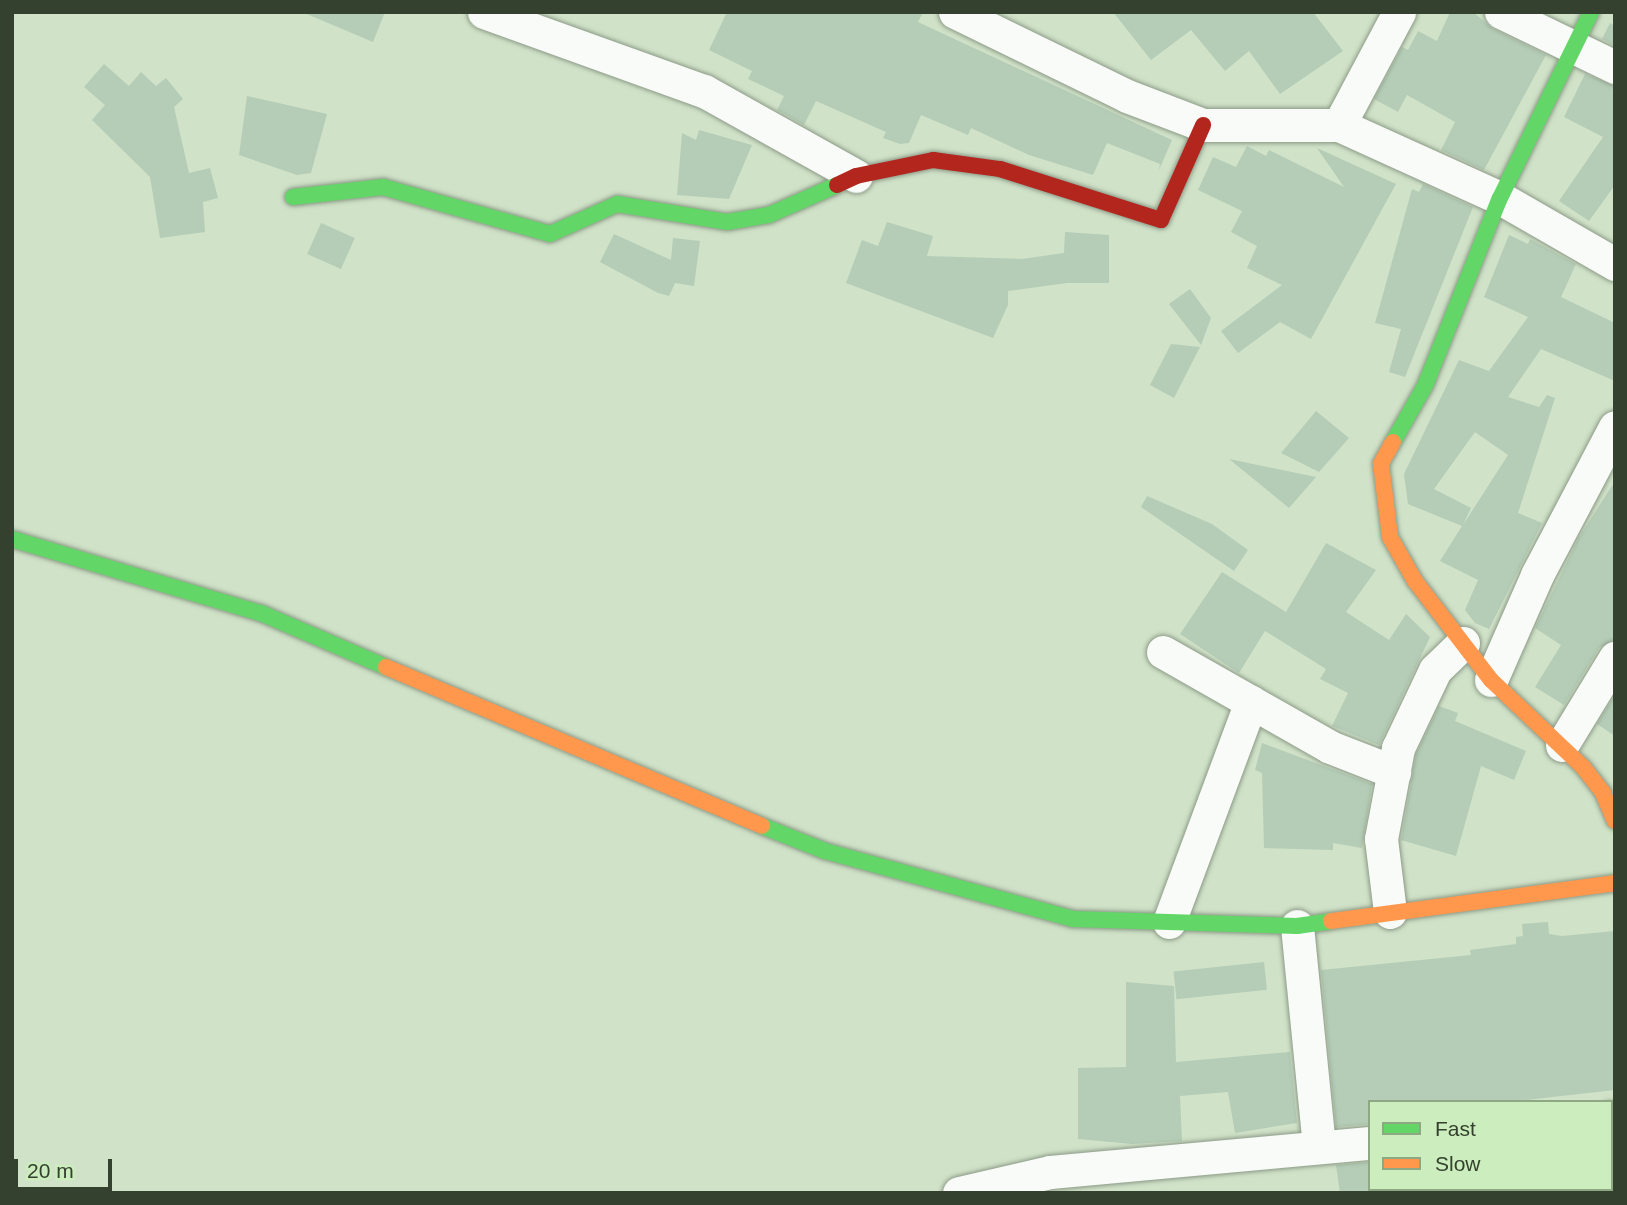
<!DOCTYPE html>
<html>
<head>
<meta charset="utf-8">
<style>
	body { margin:0 }
	#map { position:relative; width:1627px; height:1205px; overflow:hidden; background:#d0e2c8; font-family:Helvetica,sans-serif }
	div>[style] { position:absolute }
	[style*='--x'] { left:calc(var(--x)*1px); top:calc(var(--y)*1px); width:calc(var(--w)*1px); rotate:calc(var(--a)*1deg) }
	.building>* { inset:0; background:#b5cdb7; transform-origin:0 0 }
	.roads { filter:drop-shadow(0 0 2px #8c9a87) drop-shadow(0 0 2px #8c9a87) }
	.street>* { height:33px; margin:-16.5px; padding:0 16.5px; transform-origin:16.5px; border-radius:16.5px; background:#f8fbf7 }
	.fast>* { height:16px; margin:-8px; padding:0 8px; transform-origin:8px; border-radius:8px; background:#63d668 }
	.slow>* { height:16px; margin:-8px; padding:0 8px; transform-origin:8px; border-radius:8px; background:#ff974d }
	.jam>* { height:16px; margin:-8px; padding:0 8px; transform-origin:8px; border-radius:8px; background:#b3261e }
	span { translate:-50% -50%; white-space:nowrap; text-align:center; line-height:1.15; -webkit-text-stroke:6px #ccedbd; paint-order:stroke }
	.frame { position:absolute; inset:0; border:14px solid #34412e; pointer-events:none }
	.legend { position:absolute; left:1368px; top:1100px; width:245px; height:91px; box-sizing:border-box; background:#ccedbd; border:2px solid #8fa884; margin:0; padding:9px 12px; list-style:none; font-size:21px; color:#34412e }
	.legend li { display:flex; align-items:center; gap:14px; height:35px }
	.legend b { width:35px; border:2px solid #8fa884 }
	.scale { position:absolute; left:14px; top:1159px; width:98px; height:32px; box-sizing:border-box; border:4px solid #34412e; border-top:0; padding-left:9px; font-size:21px; line-height:24px; white-space:nowrap; color:#34412e; -webkit-text-stroke:5px #ccedbd; paint-order:stroke }
</style>
</head>
<body>
<div id="map">
	<div class="building">
		<div style="clip-path:polygon(302px 12px,385px 12px,373px 42px)"></div>
		<div style="clip-path:polygon(727px 12px,923px 12px,918px 22px,1172px 140px,1159px 170px,1160px 164px,1107px 143px,1093px 175px,1029px 155px,971px 128px,968px 135px,921px 115px,909px 143px,900px 144px,883px 138px,886px 132px,816px 101px,804px 125px,777px 110px,784px 96px,748px 79px,752px 71px,709px 50px)"></div>
		<div style="clip-path:polygon(1113px 12px,1313px 12px,1343px 51px,1280px 94px,1249px 51px,1225px 71px,1191px 30px,1151px 60px)"></div>
		<div style="clip-path:polygon(1450px 12px,1473px 12px,1493px 29px,1546px 55px,1484px 170px,1441px 150px,1455px 122px,1407px 95px,1398px 112px,1374px 99px,1402px 47px,1408px 50px,1418px 31px,1437px 41px)"></div>
		<div style="clip-path:polygon(1610px 23px,1615px 26px,1615px 46px,1602px 39px)"></div>
		<div style="clip-path:polygon(104px 64px,129px 86px,141px 72px,156px 86px,166px 78px,183px 99px,174px 107px,189px 173px,210px 168px,218px 198px,203px 202px,205px 232px,160px 238px,150px 177px,92px 120px,105px 105px,84px 87px)"></div>
		<div style="clip-path:polygon(1585px 74px,1615px 86px,1615px 185px,1589px 221px,1559px 201px,1603px 137px,1564px 117px)"></div>
		<div style="clip-path:polygon(247px 96px,327px 114px,311px 173px,297px 175px,239px 155px)"></div>
		<div style="clip-path:polygon(699px 130px,752px 145px,729px 199px,677px 195px,682px 133px,696px 140px)"></div>
		<div style="clip-path:polygon(1247px 146px,1266px 156px,1269px 150px,1344px 187px,1317px 148px,1396px 184px,1311px 339px,1280px 322px,1238px 353px,1221px 331px,1282px 285px,1247px 268px,1257px 246px,1231px 232px,1242px 211px,1198px 190px,1213px 157px,1236px 167px)"></div>
		<div style="clip-path:polygon(1423px 184px,1473px 207px,1405px 377px,1389px 372px,1401px 329px,1375px 323px,1412px 189px,1419px 192px)"></div>
		<div style="clip-path:polygon(887px 222px,933px 236px,927px 256px,1022px 259px,1064px 253px,1065px 232px,1109px 235px,1109px 283px,1067px 283px,1008px 291px,1008px 305px,993px 338px,846px 283px,862px 240px,878px 246px)"></div>
		<div style="left:321px;top:223px;width:37px;height:34px;rotate:24deg"></div>
		<div style="clip-path:polygon(614px 234px,671px 260px,673px 238px,700px 241px,694px 286px,675px 283px,669px 296px,658px 293px,600px 262px)"></div>
		<div style="clip-path:polygon(evenodd,1509px 235px,1528px 244px,1530px 239px,1576px 264px,1561px 297px,1615px 323px,1615px 381px,1541px 349px,1508px 397px,1539px 407px,1547px 395px,1555px 398px,1518px 513px,1542px 523px,1489px 629px,1475px 623px,1465px 610px,1478px 580px,1440px 561px,1462px 526px,1408px 504px,1404px 474px,1459px 360px,1489px 371px,1528px 317px,1484px 297px,1509px 235px,1475px 432px,1508px 455px,1463px 525px,1471px 508px,1434px 489px,1475px 432px)"></div>
		<div style="clip-path:polygon(1190px 289px,1211px 318px,1201px 345px,1169px 304px)"></div>
		<div style="clip-path:polygon(1171px 344px,1200px 347px,1174px 398px,1150px 385px)"></div>
		<div style="clip-path:polygon(1316px 411px,1349px 438px,1319px 472px,1281px 453px)"></div>
		<div style="clip-path:polygon(1229px 459px,1316px 477px,1289px 508px)"></div>
		<div style="clip-path:polygon(1615px 481px,1615px 639px,1599px 648px,1564px 705px,1535px 687px,1561px 645px,1535px 628px,1578px 539px)"></div>
		<div style="clip-path:polygon(1147px 496px,1212px 524px,1248px 550px,1234px 571px,1141px 507px)"></div>
		<div style="clip-path:polygon(1326px 543px,1376px 570px,1346px 612px,1389px 640px,1406px 614px,1430px 637px,1379px 745px,1332px 726px,1348px 693px,1320px 679px,1326px 669px,1265px 631px,1239px 673px,1180px 634px,1222px 572px,1286px 612px)"></div>
		<div style="clip-path:polygon(1615px 695px,1615px 736px,1597px 724px)"></div>
		<div style="clip-path:polygon(1439px 706px,1458px 713px,1455px 721px,1526px 751px,1514px 780px,1481px 766px,1456px 856px,1401px 840px,1416px 754px)"></div>
		<div style="clip-path:polygon(1262px 743px,1372px 784px,1362px 848px,1333px 843px,1333px 850px,1264px 848px,1262px 773px,1255px 770px)"></div>
		<div style="clip-path:polygon(1548px 922px,1549px 934px,1562px 936px,1615px 931px,1615px 1090px,1509px 1102px,1370px 1102px,1370px 1124px,1336px 1127px,1321px 970px,1471px 955px,1470px 950px,1516px 944px,1516px 937px,1523px 936px,1522px 924px)"></div>
		<div style="left:1264px;top:962px;width:28px;height:91px;rotate:84deg"></div>
		<div style="clip-path:polygon(1126px 982px,1174px 986px,1176px 1062px,1290px 1052px,1297px 1123px,1235px 1133px,1228px 1092px,1180px 1096px,1182px 1141px,1132px 1144px,1078px 1139px,1078px 1068px,1126px 1067px)"></div>
		<div style="clip-path:polygon(1370px 1162px,1370px 1193px,1340px 1193px,1336px 1165px)"></div>
	</div>
	<div class="roads">
		<div class="street">
			<div style="--x:484;--y:12;--w:234;--a:19.8"></div>
			<div style="--x:704;--y:91;--w:174;--a:29.2"></div>
			<div style="--x:955;--y:12;--w:191;--a:26"></div>
			<div style="--x:1127;--y:96;--w:81;--a:20.9"></div>
			<div style="--x:1203;--y:125;--w:136;--a:0"></div>
			<div style="--x:1339;--y:125;--w:177;--a:24.4"></div>
			<div style="--x:1500;--y:198;--w:133;--a:29.9"></div>
			<div style="--x:1501;--y:12;--w:127;--a:25.8"></div>
			<div style="--x:1339;--y:125;--w:128;--a:-62"></div>
			<div style="--x:1163;--y:652;--w:192;--a:29.6"></div>
			<div style="--x:1330;--y:747;--w:69;--a:21.3"></div>
			<div style="--x:1491;--y:680;--w:115;--a:-66.3"></div>
			<div style="--x:1537;--y:575;--w:167;--a:-62.2"></div>
			<div style="--x:1562;--y:745;--w:102;--a:-58.7"></div>
			<div style="--x:1390;--y:912;--w:74;--a:-97"></div>
			<div style="--x:1381;--y:839;--w:93;--a:-79.4"></div>
			<div style="--x:1398;--y:748;--w:86;--a:-64.6"></div>
			<div style="--x:1435;--y:670;--w:39;--a:-44"></div>
			<div style="--x:1169;--y:922;--w:235;--a:-69.6"></div>
			<div style="--x:1297;--y:926;--w:222;--a:84.3"></div>
			<div style="--x:1611;--y:1118;--w:4;--a:0"></div>
			<div style="--x:1436;--y:1189;--w:4;--a:76"></div>
			<div style="--x:959;--y:1193;--w:93;--a:-13"></div>
			<div style="--x:1050;--y:1172;--w:321;--a:-5.2"></div>
		</div>
		<div class="fast">
			<div style="--x:293;--y:197;--w:91;--a:-6.3"></div>
			<div style="--x:383;--y:187;--w:173;--a:15.7"></div>
			<div style="--x:550;--y:234;--w:73;--a:-24.1"></div>
			<div style="--x:617;--y:204;--w:111;--a:9.3"></div>
			<div style="--x:727;--y:222;--w:43;--a:-9.5"></div>
			<div style="--x:769;--y:215;--w:74;--a:-23.8"></div>
			<div style="--x:1393;--y:442;--w:64;--a:-60.3"></div>
			<div style="--x:1425;--y:386;--w:202;--a:-68.3"></div>
			<div style="--x:1500;--y:198;--w:207;--a:-63.9"></div>
			<div style="--x:12;--y:539;--w:260;--a:16.6"></div>
			<div style="--x:261;--y:613;--w:136;--a:23.4"></div>
			<div style="--x:762;--y:826;--w:68;--a:21.6"></div>
			<div style="--x:825;--y:851;--w:257;--a:15.3"></div>
			<div style="--x:1073;--y:919;--w:224;--a:1.8"></div>
			<div style="--x:1297;--y:926;--w:34;--a:-8"></div>
		</div>
		<div class="slow">
			<div style="--x:1393;--y:442;--w:25;--a:119"></div>
			<div style="--x:1381;--y:464;--w:74;--a:83"></div>
			<div style="--x:1390;--y:537;--w:51;--a:60.4"></div>
			<div style="--x:1415;--y:581;--w:125;--a:52.5"></div>
			<div style="--x:1491;--y:680;--w:127;--a:43.4"></div>
			<div style="--x:1583;--y:767;--w:33;--a:52"></div>
			<div style="--x:1603;--y:793;--w:30;--a:67"></div>
			<div style="--x:386;--y:667;--w:408;--a:22.9"></div>
			<div style="--x:1331;--y:921;--w:287;--a:-7.6"></div>
		</div>
		<div class="jam">
			<div style="--x:837;--y:185;--w:21;--a:-25"></div>
			<div style="--x:856;--y:176;--w:79;--a:-11.7"></div>
			<div style="--x:933;--y:160;--w:68;--a:7.7"></div>
			<div style="--x:1000;--y:169;--w:169;--a:17.6"></div>
			<div style="--x:1161;--y:220;--w:104;--a:-66.1"></div>
		</div>
	</div>
	<div class="frame"></div>
	<ul class="legend">
	<li><b style="height:9px;background:#63d668"></b>Fast</li>
	<li><b style="height:9px;background:#ff974d"></b>Slow</li>
	</ul>
	<div class="scale">20 m</div>
</div>
</body>
</html>
